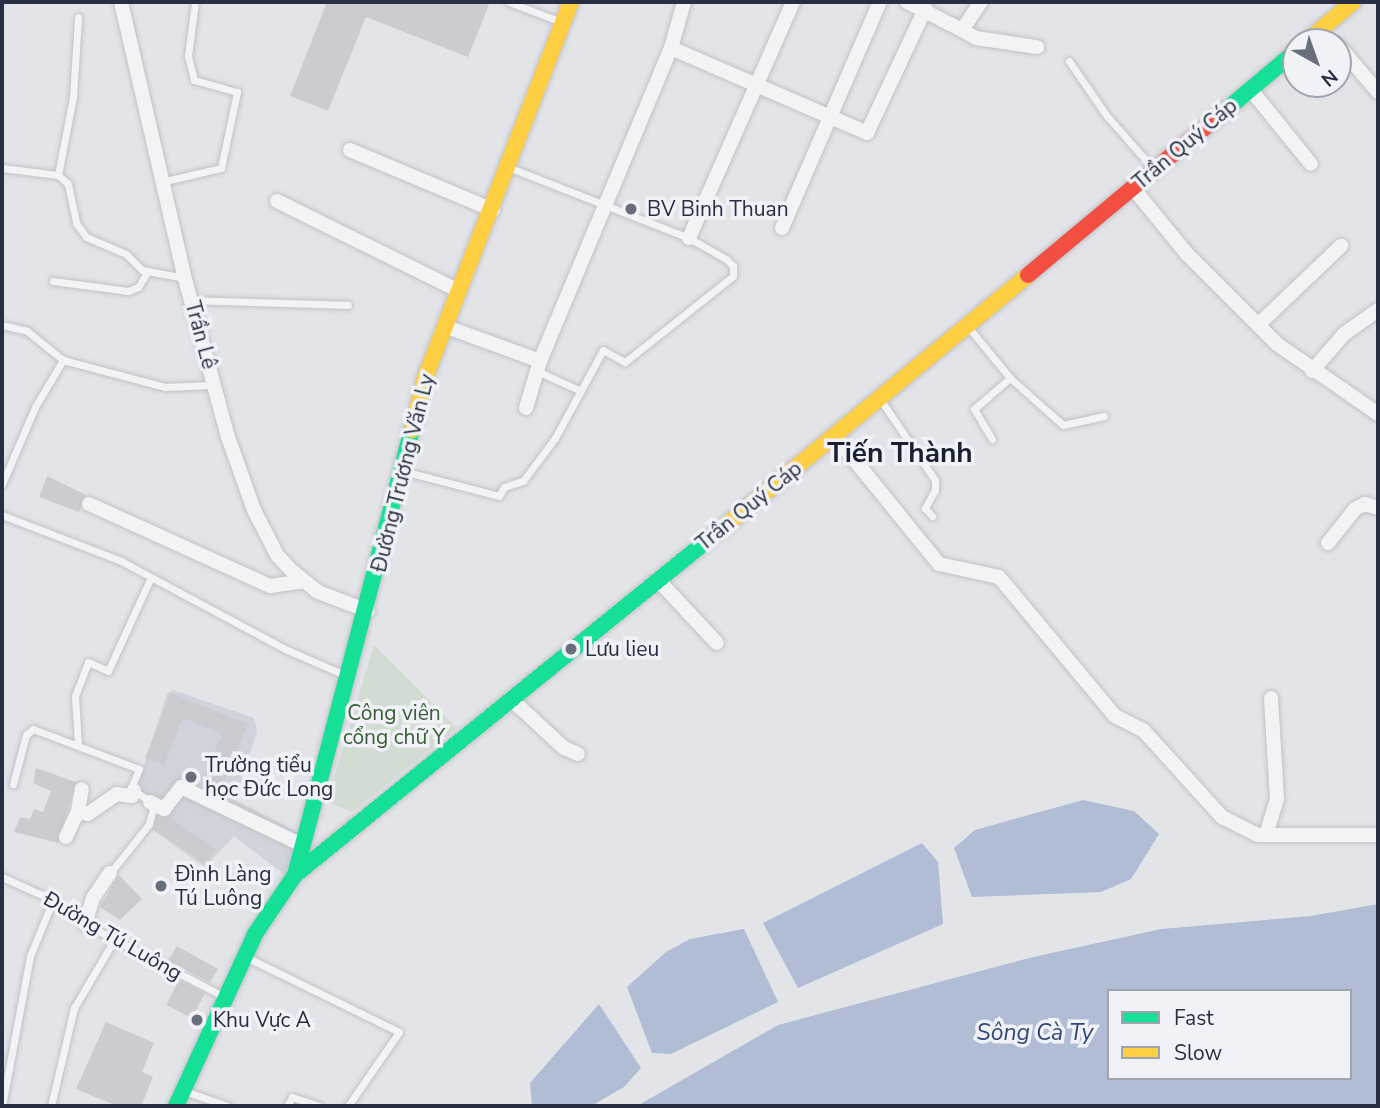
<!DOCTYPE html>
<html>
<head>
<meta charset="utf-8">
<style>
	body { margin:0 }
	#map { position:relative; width:1380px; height:1108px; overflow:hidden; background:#e3e4e8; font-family:"Nunito Sans",sans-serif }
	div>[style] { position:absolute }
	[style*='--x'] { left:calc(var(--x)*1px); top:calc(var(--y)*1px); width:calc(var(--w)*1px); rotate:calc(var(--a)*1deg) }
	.built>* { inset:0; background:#d0d3db }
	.green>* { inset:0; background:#d2dcd3 }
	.water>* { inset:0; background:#b0bdd4 }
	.building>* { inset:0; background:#cbccd0; transform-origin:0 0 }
	.roads { filter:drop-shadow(0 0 2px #c1c2c6) drop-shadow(0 0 2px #c1c2c6) }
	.lane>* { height:7px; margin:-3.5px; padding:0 3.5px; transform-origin:3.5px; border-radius:3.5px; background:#f2f3f5 }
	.street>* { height:14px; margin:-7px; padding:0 7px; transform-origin:7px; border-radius:7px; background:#f2f3f5 }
	.fast>* { height:16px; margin:-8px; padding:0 8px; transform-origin:8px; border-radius:8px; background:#16e098 }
	.slow>* { height:16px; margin:-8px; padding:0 8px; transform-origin:8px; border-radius:8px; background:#ffcf43 }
	.jam>* { height:16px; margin:-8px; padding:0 8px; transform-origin:8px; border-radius:8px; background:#f24e42 }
	.dots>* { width:19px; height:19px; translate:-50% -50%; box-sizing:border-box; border:4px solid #f0f2f7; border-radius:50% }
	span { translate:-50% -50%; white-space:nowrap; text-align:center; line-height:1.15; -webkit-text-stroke:7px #f0f2f7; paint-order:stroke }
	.street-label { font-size:21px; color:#282f43 }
	.poi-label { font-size:21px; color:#282f43 }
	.left { translate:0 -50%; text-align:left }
	.park-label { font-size:21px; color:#375f34 }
	.water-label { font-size:23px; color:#304879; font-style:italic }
	.district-label { font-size:28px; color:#1a2034; font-weight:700 }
	.frame { position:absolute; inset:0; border:4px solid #282f43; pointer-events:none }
	.legend { position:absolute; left:1107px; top:989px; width:245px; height:91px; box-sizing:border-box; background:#f0f2f7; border:2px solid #a0a4af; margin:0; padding:9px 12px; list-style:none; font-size:21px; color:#282f43 }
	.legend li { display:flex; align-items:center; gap:14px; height:35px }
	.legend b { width:35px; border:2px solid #a0a4af }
	.north { position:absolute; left:1282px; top:28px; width:70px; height:70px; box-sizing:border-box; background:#f0f2f7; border:2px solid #a0a4af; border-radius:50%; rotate:140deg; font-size:19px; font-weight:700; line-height:28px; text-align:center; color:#282f43 }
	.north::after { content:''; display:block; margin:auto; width:24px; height:32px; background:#696e7d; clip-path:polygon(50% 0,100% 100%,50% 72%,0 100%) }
</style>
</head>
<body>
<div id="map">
	<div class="built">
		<div style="clip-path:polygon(173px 690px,254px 718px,257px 731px,235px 800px,301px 834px,285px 875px,234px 836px,205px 867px,151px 829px,160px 806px,137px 787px,167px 694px)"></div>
	</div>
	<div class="green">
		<div style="clip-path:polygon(374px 645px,457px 728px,352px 812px,327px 802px)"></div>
	</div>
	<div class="water">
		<div style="clip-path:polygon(1083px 800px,1134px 811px,1159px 834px,1131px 879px,1101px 892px,972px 897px,954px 848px,975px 830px)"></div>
		<div style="clip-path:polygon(922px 843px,938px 862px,943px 924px,798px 988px,763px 923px)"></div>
		<div style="clip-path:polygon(evenodd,1378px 904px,1378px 1106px,637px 1106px,778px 1025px,1029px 958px,1161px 929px,1311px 916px,1378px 904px,1109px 991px,1350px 991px,1350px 1078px,1109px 1078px,1109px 991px)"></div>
		<div style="clip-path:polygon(744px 929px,778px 1002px,671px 1054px,652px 1053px,627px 987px,666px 952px,690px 939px)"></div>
		<div style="clip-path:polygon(599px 1004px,641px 1068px,624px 1087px,591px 1106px,532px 1106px,530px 1083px)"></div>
	</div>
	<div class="building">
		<div style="clip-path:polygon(327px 2px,480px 2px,489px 5px,468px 57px,366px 17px,328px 111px,290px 96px)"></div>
		<div style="clip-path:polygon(47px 476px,86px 495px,79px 512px,39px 497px)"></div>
		<div style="clip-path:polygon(171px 693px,248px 724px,221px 791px,202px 783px,222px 734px,183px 718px,164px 765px,145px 758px)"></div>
		<div style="clip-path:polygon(36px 768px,76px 782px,58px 843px,14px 832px,20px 817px,30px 819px,34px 809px,43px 812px,51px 791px,33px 783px)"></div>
		<div style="clip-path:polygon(169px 817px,216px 849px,205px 864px,153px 829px,160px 818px)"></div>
		<div style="clip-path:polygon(119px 875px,142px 899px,120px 920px,100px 907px)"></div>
		<div style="clip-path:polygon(177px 946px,218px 969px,210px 982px,168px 961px)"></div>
		<div style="left:179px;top:980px;width:29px;height:28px;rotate:27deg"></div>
		<div style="clip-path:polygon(106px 1022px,154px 1043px,142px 1072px,153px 1077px,141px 1106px,117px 1106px,76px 1089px)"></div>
	</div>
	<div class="roads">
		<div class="lane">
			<div style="--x:509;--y:2;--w:56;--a:21"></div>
			<div style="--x:1069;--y:61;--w:67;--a:55.4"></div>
			<div style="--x:1107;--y:116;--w:67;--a:48.7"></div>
			<div style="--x:2;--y:168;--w:56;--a:7.1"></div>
			<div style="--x:58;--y:175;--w:13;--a:42"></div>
			<div style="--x:68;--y:184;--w:40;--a:78"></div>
			<div style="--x:76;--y:223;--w:17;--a:54"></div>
			<div style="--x:86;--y:237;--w:43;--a:23"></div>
			<div style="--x:126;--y:254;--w:23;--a:45"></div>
			<div style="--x:142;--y:270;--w:44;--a:10.5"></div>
			<div style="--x:58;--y:175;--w:79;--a:-79.1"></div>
			<div style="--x:73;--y:97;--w:80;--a:-86.4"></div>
			<div style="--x:165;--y:181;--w:57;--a:-13.1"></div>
			<div style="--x:221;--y:168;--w:78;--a:-78.1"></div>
			<div style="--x:237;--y:92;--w:45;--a:-164.4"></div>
			<div style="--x:194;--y:80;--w:25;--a:-104"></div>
			<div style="--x:188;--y:56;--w:54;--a:-82.6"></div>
			<div style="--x:53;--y:281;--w:76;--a:7.6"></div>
			<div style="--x:128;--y:291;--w:11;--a:-22"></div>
			<div style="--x:138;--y:287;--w:19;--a:-58"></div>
			<div style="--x:191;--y:300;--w:157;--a:1.8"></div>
			<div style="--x:2;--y:325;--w:26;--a:13"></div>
			<div style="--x:27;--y:331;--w:46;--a:38.9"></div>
			<div style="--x:969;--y:328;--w:65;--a:50.6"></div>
			<div style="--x:1010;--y:378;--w:71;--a:41.6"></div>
			<div style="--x:1063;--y:425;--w:42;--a:-12.4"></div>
			<div style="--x:537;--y:371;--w:48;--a:24.4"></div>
			<div style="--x:882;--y:402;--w:94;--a:55.8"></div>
			<div style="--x:935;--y:480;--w:10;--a:90"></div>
			<div style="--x:935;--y:490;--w:21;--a:119"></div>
			<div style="--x:925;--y:508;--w:11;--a:49"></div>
			<div style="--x:992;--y:439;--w:35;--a:-121"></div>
			<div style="--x:974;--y:409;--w:48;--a:-40.7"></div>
			<div style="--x:403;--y:471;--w:99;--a:14.6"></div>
			<div style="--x:499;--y:496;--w:10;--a:-61"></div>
			<div style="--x:504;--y:487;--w:20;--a:-18"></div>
			<div style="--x:523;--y:481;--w:54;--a:-53.3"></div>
			<div style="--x:555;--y:438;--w:100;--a:-61.4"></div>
			<div style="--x:603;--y:350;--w:25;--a:29"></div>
			<div style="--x:625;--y:362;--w:138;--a:-38.5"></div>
			<div style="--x:733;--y:276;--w:10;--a:-90"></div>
			<div style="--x:733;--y:266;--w:10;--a:-135"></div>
			<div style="--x:726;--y:259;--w:43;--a:-150.4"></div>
			<div style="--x:689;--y:238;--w:189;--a:-158.6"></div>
			<div style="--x:2;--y:484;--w:84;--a:-66.8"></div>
			<div style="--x:35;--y:407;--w:55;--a:-59.2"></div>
			<div style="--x:63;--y:360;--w:106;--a:14.8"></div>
			<div style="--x:165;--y:387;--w:48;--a:-2.4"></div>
			<div style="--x:2;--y:515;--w:128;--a:21.1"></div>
			<div style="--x:121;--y:561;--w:186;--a:28.2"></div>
			<div style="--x:285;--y:649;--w:68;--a:23.5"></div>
			<div style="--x:78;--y:745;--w:49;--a:-93.5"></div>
			<div style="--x:75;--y:696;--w:36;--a:-69"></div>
			<div style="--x:88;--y:662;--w:22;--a:24"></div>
			<div style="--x:108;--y:671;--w:103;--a:-65.4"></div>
			<div style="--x:13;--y:784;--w:51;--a:-75.1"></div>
			<div style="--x:26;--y:735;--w:9;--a:-41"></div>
			<div style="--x:33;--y:729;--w:113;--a:20.7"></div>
			<div style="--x:139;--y:769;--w:21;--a:113"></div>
			<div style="--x:131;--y:788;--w:29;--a:36"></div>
			<div style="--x:154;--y:805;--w:20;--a:105"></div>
			<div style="--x:149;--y:824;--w:63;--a:128.5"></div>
			<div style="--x:2;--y:877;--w:56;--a:24.3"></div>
			<div style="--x:53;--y:900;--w:40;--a:37"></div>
			<div style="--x:85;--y:924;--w:156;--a:27.6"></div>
			<div style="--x:248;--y:958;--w:168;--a:26.1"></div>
			<div style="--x:399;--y:1032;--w:90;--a:124.6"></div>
			<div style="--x:185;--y:1091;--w:45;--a:19.7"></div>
			<div style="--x:2;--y:1106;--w:153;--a:-79.4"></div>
			<div style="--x:30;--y:956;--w:61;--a:-67.7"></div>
			<div style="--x:51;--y:1106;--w:101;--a:-76.8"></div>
			<div style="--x:74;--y:1008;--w:79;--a:-59.5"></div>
			<div style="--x:287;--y:1106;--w:10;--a:-61"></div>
			<div style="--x:292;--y:1097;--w:29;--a:18"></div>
		</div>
		<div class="street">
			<div style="--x:121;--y:2;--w:284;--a:77"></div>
			<div style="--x:185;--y:279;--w:164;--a:74.8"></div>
			<div style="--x:228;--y:437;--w:77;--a:70.4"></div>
			<div style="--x:254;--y:510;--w:51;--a:62.9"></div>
			<div style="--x:277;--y:555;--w:22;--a:47"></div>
			<div style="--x:292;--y:571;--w:33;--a:39"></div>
			<div style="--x:318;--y:592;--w:53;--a:20.8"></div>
			<div style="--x:907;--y:2;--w:62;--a:27"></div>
			<div style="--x:962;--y:30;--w:34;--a:-56"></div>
			<div style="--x:962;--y:30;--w:16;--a:30"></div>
			<div style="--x:976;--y:38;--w:62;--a:8.4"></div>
			<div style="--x:1338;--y:45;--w:62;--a:49.6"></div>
			<div style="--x:671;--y:48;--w:214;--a:23.4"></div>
			<div style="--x:867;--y:133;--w:137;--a:-64.9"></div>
			<div style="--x:1251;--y:90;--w:95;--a:51"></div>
			<div style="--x:350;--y:150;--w:155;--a:22.8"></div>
			<div style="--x:1133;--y:188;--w:85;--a:50.7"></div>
			<div style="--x:1187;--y:254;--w:127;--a:45"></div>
			<div style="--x:1277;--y:344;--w:123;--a:34.7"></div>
			<div style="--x:277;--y:201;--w:203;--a:26.3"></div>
			<div style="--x:782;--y:228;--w:246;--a:-66.6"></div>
			<div style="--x:689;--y:238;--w:258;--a:-66.2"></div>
			<div style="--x:1258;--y:325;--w:115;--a:-43.6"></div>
			<div style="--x:444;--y:326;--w:102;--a:20"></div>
			<div style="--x:1312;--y:371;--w:49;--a:-49.1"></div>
			<div style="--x:1344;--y:334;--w:42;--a:-35.2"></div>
			<div style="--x:526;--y:408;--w:49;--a:-73.4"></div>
			<div style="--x:540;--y:361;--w:339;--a:-67.3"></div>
			<div style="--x:671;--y:48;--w:48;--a:-74.2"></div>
			<div style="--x:835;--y:436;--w:165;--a:50.9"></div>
			<div style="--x:939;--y:564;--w:61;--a:12.2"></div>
			<div style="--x:999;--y:577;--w:181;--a:50.2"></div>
			<div style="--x:1115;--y:716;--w:33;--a:27"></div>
			<div style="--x:1144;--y:731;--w:116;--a:47.8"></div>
			<div style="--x:1222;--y:817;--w:40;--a:26.6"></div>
			<div style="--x:1258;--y:835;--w:120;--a:0"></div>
			<div style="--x:89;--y:504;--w:199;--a:24.4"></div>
			<div style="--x:270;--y:586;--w:34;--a:-8"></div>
			<div style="--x:1328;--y:543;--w:43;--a:-51.5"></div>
			<div style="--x:1355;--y:509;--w:11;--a:-27"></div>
			<div style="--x:1365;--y:504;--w:14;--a:17"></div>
			<div style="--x:658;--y:580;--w:86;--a:46.9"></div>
			<div style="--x:511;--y:699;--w:72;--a:42.8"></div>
			<div style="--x:564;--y:748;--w:15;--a:23"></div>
			<div style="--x:150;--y:802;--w:16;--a:27"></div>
			<div style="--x:164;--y:809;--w:28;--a:-52"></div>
			<div style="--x:181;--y:787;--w:136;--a:25.6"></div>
			<div style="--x:78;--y:811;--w:22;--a:-80"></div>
			<div style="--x:1266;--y:835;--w:38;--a:-73"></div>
			<div style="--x:1277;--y:799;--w:101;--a:-93.4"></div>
			<div style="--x:66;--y:837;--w:29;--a:-65"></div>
			<div style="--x:78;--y:811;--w:10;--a:17"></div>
			<div style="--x:88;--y:814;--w:35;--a:-35"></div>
			<div style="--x:117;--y:794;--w:15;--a:8"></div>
			<div style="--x:132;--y:796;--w:6;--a:-72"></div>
			<div style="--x:85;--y:924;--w:27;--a:-73"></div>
			<div style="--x:93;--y:898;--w:30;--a:-56"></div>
		</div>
		<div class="fast">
			<div style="--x:1214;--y:120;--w:107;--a:-40.1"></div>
			<div style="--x:295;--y:875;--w:460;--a:-75.3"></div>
			<div style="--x:176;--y:1106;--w:189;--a:-65.3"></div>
			<div style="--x:255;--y:934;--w:71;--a:-55.9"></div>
			<div style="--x:295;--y:875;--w:540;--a:-39.06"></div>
		</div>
		<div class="slow">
			<div style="--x:1306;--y:42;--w:62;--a:-40.4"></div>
			<div style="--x:412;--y:430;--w:54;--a:-76"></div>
			<div style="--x:425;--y:378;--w:403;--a:-68.8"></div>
			<div style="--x:714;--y:535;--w:408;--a:-39.6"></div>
		</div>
		<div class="jam">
			<div style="--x:1028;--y:275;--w:242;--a:-39.8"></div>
		</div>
	</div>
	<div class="dots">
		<div style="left:631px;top:209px;background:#696e7d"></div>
		<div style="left:571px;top:649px;background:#696e7d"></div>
		<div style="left:191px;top:777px;background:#696e7d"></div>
		<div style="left:161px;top:886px;background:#696e7d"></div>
		<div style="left:197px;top:1020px;background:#696e7d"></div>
	</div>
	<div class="street-label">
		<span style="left:1185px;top:144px;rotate:-40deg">Trần Quý Cáp</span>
		<span style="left:201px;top:335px;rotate:75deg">Trần Lê</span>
		<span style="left:403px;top:473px;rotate:-76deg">Đường Trương Văn Ly</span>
		<span style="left:749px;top:506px;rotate:-39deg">Trần Quý Cáp</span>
		<span style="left:113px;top:936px;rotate:30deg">Đường Tú Luông</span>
	</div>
	<div class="poi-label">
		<span class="left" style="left:647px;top:209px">BV Binh Thuan</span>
		<span class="left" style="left:585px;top:649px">Lưu lieu</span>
		<span class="left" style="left:205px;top:777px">Trường tiểu<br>học Đức Long</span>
		<span class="left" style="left:175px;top:886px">Đình Làng<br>Tú Luông</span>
		<span class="left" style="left:213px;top:1020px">Khu Vực A</span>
	</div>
	<div class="park-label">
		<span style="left:394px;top:725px">Công viên<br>cổng chữ Y</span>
	</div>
	<div class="water-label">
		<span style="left:1035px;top:1033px">Sông Cà Ty</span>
	</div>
	<div class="district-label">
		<span style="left:900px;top:453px">Tiến Thành</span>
	</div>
	<div class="frame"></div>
	<ul class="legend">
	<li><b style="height:9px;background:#16e098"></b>Fast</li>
	<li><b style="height:9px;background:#ffcf43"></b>Slow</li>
	</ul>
	<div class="north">N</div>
</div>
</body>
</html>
